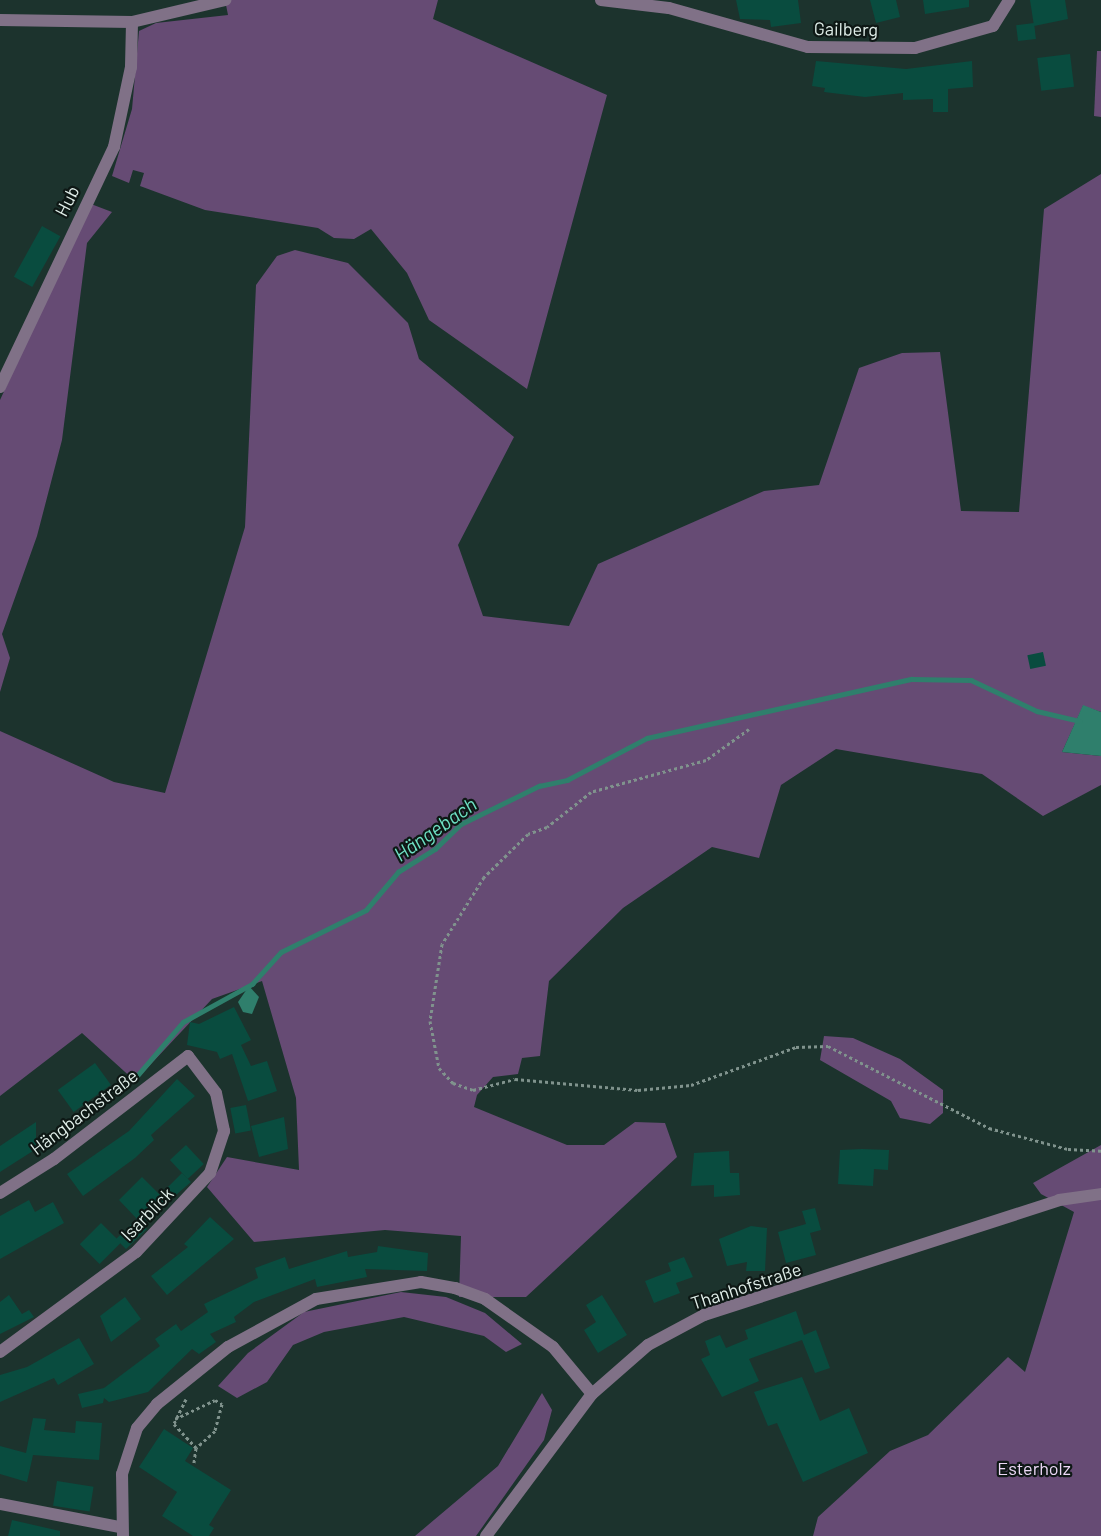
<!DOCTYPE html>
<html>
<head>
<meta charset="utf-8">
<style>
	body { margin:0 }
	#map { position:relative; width:1101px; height:1536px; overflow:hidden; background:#1c332d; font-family:Barlow,sans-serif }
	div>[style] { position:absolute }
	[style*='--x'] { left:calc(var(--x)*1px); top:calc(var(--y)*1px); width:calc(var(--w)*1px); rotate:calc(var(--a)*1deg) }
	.green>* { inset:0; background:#664b74 }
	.water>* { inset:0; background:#2f7f6c }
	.stream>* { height:4.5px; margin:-2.25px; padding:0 2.25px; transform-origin:2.25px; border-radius:2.25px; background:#2f7f6c }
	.building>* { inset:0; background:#094c3f; transform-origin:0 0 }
	.path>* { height:3px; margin-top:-1.5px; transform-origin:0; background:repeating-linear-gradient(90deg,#80938d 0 3px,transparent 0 6px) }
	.minor>* { height:12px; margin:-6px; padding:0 6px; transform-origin:6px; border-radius:6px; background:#807187 }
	span { translate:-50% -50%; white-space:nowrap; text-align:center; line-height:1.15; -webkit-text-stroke:4.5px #0e1815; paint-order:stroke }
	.street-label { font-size:18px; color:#e0eee9 }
	.park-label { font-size:18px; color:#ecd8f6 }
	.water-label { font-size:20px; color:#6ee1c4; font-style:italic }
</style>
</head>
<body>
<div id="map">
	<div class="green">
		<div style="clip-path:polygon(225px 0,438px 0,433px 19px,607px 95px,527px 389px,429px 320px,407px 273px,371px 229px,354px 239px,334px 238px,318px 228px,205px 210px,140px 186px,144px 173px,133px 170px,129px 183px,112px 176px,132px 109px,139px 31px,156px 23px,228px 15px)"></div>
		<div style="clip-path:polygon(1097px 51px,1101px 51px,1101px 117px,1094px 116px)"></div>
		<div style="clip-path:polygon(1101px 174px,1101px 712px,1083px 706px,1062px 752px,1101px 756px,1101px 785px,1043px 816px,982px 774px,836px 749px,781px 785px,759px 858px,712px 847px,623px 908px,549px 981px,540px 1056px,522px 1058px,518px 1074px,493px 1077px,477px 1095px,474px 1107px,567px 1145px,604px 1145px,635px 1122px,665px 1123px,677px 1157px,526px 1297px,459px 1297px,461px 1236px,385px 1230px,254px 1242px,207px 1187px,227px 1157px,299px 1170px,296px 1098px,262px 981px,212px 999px,135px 1081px,82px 1033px,0 1096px,0 731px,114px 782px,165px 793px,245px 527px,256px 285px,277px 256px,295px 250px,348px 263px,408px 323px,419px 359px,514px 437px,458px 545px,483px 616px,569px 626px,598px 564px,764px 491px,819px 485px,859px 368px,902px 353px,940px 352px,961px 511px,1019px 512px,1044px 209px)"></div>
		<div style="clip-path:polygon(91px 204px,112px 212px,87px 243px,62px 440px,37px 536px,2px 634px,10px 658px,0 692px,0 400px)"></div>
		<div style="clip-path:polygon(824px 1036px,853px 1038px,900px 1059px,943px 1090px,943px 1113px,930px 1124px,900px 1118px,891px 1101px,820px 1060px)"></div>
		<div style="clip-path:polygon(1101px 1145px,1101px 1536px,813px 1536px,818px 1517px,890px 1451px,928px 1435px,1008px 1357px,1025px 1372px,1074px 1212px,1041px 1194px,1033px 1183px)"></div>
		<div style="clip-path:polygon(401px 1292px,446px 1297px,485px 1313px,522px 1344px,506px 1352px,484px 1336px,404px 1317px,324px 1332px,293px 1345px,267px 1382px,237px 1398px,218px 1386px,248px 1353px,304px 1312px)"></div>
		<div style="clip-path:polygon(542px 1393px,552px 1410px,544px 1440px,476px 1536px,415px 1536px,498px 1466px)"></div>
	</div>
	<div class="water">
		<div style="clip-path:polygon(1083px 705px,1101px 712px,1101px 756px,1062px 752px)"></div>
		<div style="clip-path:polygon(249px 986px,259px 997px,252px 1014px,243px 1012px,238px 1002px)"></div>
	</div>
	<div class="stream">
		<div style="--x:136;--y:1077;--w:72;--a:-49.5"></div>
		<div style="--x:183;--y:1022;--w:79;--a:-28.8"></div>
		<div style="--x:252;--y:984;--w:43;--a:-47.8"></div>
		<div style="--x:281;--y:952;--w:95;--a:-26.3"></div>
		<div style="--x:366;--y:910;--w:50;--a:-49.9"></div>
		<div style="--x:398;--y:872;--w:44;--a:-31.9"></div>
		<div style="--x:435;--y:849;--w:36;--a:-44"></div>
		<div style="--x:461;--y:824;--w:87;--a:-26"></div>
		<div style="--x:539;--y:786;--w:29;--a:-12"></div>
		<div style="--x:567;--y:780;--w:90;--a:-27.7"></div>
		<div style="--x:647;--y:738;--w:271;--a:-12.6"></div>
		<div style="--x:912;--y:679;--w:59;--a:1"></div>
		<div style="--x:971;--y:680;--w:73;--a:25.2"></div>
		<div style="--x:1037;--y:711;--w:44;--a:13.1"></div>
	</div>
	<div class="building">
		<div style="clip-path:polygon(736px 0,798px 0,801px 23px,771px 27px,770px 20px,740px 19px)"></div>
		<div style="clip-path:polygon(870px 0,896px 0,900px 17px,876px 23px)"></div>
		<div style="clip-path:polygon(923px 0,969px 0,969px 7px,925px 14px)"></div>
		<div style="clip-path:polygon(1030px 0,1065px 0,1068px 19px,1034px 26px)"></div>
		<div style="left:1034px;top:23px;width:16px;height:18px;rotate:83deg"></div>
		<div style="left:1070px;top:54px;width:33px;height:33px;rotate:83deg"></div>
		<div style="clip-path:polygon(816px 61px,906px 69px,972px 61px,973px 87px,948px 89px,948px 112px,933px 112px,933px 99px,903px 100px,903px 93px,865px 97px,824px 92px,825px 88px,812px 86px)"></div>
		<div style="left:42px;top:226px;width:21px;height:58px;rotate:29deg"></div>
		<div style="left:1043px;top:652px;width:14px;height:16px;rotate:78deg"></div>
		<div style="clip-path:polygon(234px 1007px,251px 1040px,241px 1045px,251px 1066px,267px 1061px,277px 1091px,248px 1101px,232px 1054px,220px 1059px,217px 1052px,187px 1045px,190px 1022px,199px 1024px)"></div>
		<div style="left:95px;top:1063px;width:27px;height:46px;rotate:54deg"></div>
		<div style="clip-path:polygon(177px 1079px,195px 1096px,151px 1135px,154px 1140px,135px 1158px,83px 1196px,67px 1174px,129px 1131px)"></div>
		<div style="left:246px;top:1105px;width:26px;height:16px;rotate:79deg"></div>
		<div style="clip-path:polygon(284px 1117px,288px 1149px,259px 1157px,251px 1126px)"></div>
		<div style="clip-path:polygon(36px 1122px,36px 1149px,0 1172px,0 1146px)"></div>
		<div style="left:186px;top:1145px;width:26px;height:22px;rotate:47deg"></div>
		<div style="clip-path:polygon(862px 1149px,889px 1150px,888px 1170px,874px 1169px,873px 1186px,838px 1184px,840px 1150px)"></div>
		<div style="clip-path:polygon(729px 1151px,730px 1173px,739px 1173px,740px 1195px,714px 1197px,714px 1185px,691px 1186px,694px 1153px)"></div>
		<div style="clip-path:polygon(182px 1173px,191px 1182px,142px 1224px,147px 1229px,126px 1249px,116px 1239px,137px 1219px,119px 1200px,142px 1177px,160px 1195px)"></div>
		<div style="clip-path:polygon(29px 1200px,35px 1212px,53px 1202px,64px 1223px,0 1259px,0 1216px)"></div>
		<div style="clip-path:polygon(815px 1208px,821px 1230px,810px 1233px,816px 1255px,786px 1263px,778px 1232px,806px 1224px,802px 1211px)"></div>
		<div style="clip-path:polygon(210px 1217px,234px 1239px,167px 1295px,151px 1276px,188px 1247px,184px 1244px)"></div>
		<div style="left:101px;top:1223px;width:28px;height:30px;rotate:45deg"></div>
		<div style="clip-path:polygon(751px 1226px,767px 1228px,765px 1271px,746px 1271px,747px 1262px,727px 1266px,719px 1239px)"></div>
		<div style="clip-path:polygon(378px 1246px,428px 1253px,427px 1271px,365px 1269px,367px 1277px,317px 1287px,315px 1279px,254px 1302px,234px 1317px,236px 1322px,210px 1334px,216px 1342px,199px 1354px,192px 1349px,148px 1392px,109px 1402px,104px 1398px,103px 1403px,82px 1408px,78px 1394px,104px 1388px,160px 1346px,155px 1339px,176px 1324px,181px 1331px,208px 1312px,204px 1304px,258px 1278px,255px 1268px,285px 1257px,289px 1269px,347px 1251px,348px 1257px,377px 1252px)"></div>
		<div style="clip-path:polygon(684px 1257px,693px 1277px,676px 1283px,680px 1293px,654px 1303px,645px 1281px,671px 1271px,668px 1263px)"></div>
		<div style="clip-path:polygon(9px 1295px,22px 1314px,29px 1310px,34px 1317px,0 1334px,0 1302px)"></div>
		<div style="clip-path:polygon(602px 1295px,627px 1335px,598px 1353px,584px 1330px,596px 1322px,586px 1305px)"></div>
		<div style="clip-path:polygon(125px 1297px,141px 1319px,111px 1342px,100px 1316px)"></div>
		<div style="clip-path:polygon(796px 1311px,804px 1335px,816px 1330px,830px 1368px,815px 1373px,802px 1340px,749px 1359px,759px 1381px,722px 1397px,701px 1359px,710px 1355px,705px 1341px,720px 1335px,726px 1348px,748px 1339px,745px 1330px)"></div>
		<div style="clip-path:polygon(79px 1338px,94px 1364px,58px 1385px,54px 1378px,0 1402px,0 1375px,27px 1367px)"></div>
		<div style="clip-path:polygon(802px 1377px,820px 1421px,849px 1408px,868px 1453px,803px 1482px,777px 1423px,768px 1426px,754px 1392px)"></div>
		<div style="clip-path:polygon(33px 1418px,46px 1419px,44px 1430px,75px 1433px,76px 1421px,102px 1423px,99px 1460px,33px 1455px,27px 1482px,0 1474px,0 1446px,26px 1453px)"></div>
		<div style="clip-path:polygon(164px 1429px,193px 1448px,185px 1461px,231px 1490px,209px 1525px,214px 1528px,209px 1536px,193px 1536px,162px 1516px,177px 1492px,139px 1467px)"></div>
		<div style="left:57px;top:1481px;width:37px;height:25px;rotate:9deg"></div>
		<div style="clip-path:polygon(12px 1520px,60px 1531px,60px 1536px,8px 1536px)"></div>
	</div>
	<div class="path">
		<div style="--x:749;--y:729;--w:53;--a:144.2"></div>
		<div style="--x:706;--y:760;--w:119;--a:164.5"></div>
		<div style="--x:591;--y:792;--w:56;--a:141.5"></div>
		<div style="--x:547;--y:827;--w:20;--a:160"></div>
		<div style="--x:528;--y:834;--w:62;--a:135.7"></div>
		<div style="--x:484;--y:877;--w:79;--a:122.1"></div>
		<div style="--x:442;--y:944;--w:78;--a:98.9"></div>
		<div style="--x:430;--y:1021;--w:48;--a:79.2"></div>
		<div style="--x:439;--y:1068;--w:21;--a:47"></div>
		<div style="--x:453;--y:1083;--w:21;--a:19"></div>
		<div style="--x:473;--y:1090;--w:43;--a:-14.7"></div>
		<div style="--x:515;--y:1079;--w:123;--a:5.1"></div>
		<div style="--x:638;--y:1090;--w:53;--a:-5.4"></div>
		<div style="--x:691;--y:1085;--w:112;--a:-19.9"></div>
		<div style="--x:796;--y:1047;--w:32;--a:-2"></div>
		<div style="--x:828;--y:1046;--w:181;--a:27"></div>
		<div style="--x:989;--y:1128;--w:82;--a:14.9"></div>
		<div style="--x:1068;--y:1149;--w:33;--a:3"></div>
		<div style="--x:186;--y:1399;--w:28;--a:116"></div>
		<div style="--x:174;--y:1424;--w:33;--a:47"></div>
		<div style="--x:196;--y:1448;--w:15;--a:98"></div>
		<div style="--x:175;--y:1419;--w:44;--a:-25.4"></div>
		<div style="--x:215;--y:1400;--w:8;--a:30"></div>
		<div style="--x:222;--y:1404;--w:28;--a:105"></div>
		<div style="--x:215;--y:1431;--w:25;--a:138"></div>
	</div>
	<div class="minor">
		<div style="--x:601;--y:0;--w:68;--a:6.7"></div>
		<div style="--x:669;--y:8;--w:144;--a:15.7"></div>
		<div style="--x:808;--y:47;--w:107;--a:0.5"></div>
		<div style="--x:915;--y:48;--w:81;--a:-15.8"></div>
		<div style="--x:993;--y:26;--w:31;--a:-58"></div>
		<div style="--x:0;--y:20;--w:132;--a:0.9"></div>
		<div style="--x:132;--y:22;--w:96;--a:-13.3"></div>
		<div style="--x:0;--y:387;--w:266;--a:-64.6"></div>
		<div style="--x:114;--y:147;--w:82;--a:-78"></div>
		<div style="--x:131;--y:67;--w:45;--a:-88.7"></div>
		<div style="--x:0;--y:1193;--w:64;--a:-32.2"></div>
		<div style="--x:54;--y:1159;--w:169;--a:-37.5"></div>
		<div style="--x:188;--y:1056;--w:46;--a:52.9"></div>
		<div style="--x:216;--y:1093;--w:39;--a:78"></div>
		<div style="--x:224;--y:1131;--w:44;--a:108.4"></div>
		<div style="--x:210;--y:1173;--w:108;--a:133.1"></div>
		<div style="--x:136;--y:1252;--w:169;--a:143.7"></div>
		<div style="--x:0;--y:1504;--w:121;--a:10.9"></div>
		<div style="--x:123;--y:1536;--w:62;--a:-90.9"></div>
		<div style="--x:122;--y:1474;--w:48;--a:-71.9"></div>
		<div style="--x:137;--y:1428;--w:31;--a:-50"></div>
		<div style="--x:157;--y:1404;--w:91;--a:-38.8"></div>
		<div style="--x:228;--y:1347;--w:100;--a:-28.6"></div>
		<div style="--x:316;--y:1299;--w:106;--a:-9.2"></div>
		<div style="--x:421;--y:1282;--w:35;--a:10"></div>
		<div style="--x:455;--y:1288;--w:32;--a:20"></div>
		<div style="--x:485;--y:1299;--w:83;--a:35.2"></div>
		<div style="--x:553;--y:1347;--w:61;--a:50.3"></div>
		<div style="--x:486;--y:1536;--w:177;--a:-53.3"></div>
		<div style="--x:592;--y:1394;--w:74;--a:-41.2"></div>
		<div style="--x:648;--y:1345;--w:64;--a:-28.2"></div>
		<div style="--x:704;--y:1315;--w:373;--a:-17.9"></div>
		<div style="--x:1059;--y:1200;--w:42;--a:-8.1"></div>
	</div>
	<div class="street-label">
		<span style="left:846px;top:29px;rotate:1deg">Gailberg</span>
		<span style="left:67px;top:201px;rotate:-63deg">Hub</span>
		<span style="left:84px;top:1112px;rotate:-37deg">Hängbachstraße</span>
		<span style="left:147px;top:1214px;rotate:-46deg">Isarblick</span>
		<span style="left:746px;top:1286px;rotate:-18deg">Thanhofstraße</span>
	</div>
	<div class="park-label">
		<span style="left:1034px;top:1468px">Esterholz</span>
	</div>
	<div class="water-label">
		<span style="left:435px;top:829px;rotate:-35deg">Hängebach</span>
	</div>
</div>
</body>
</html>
